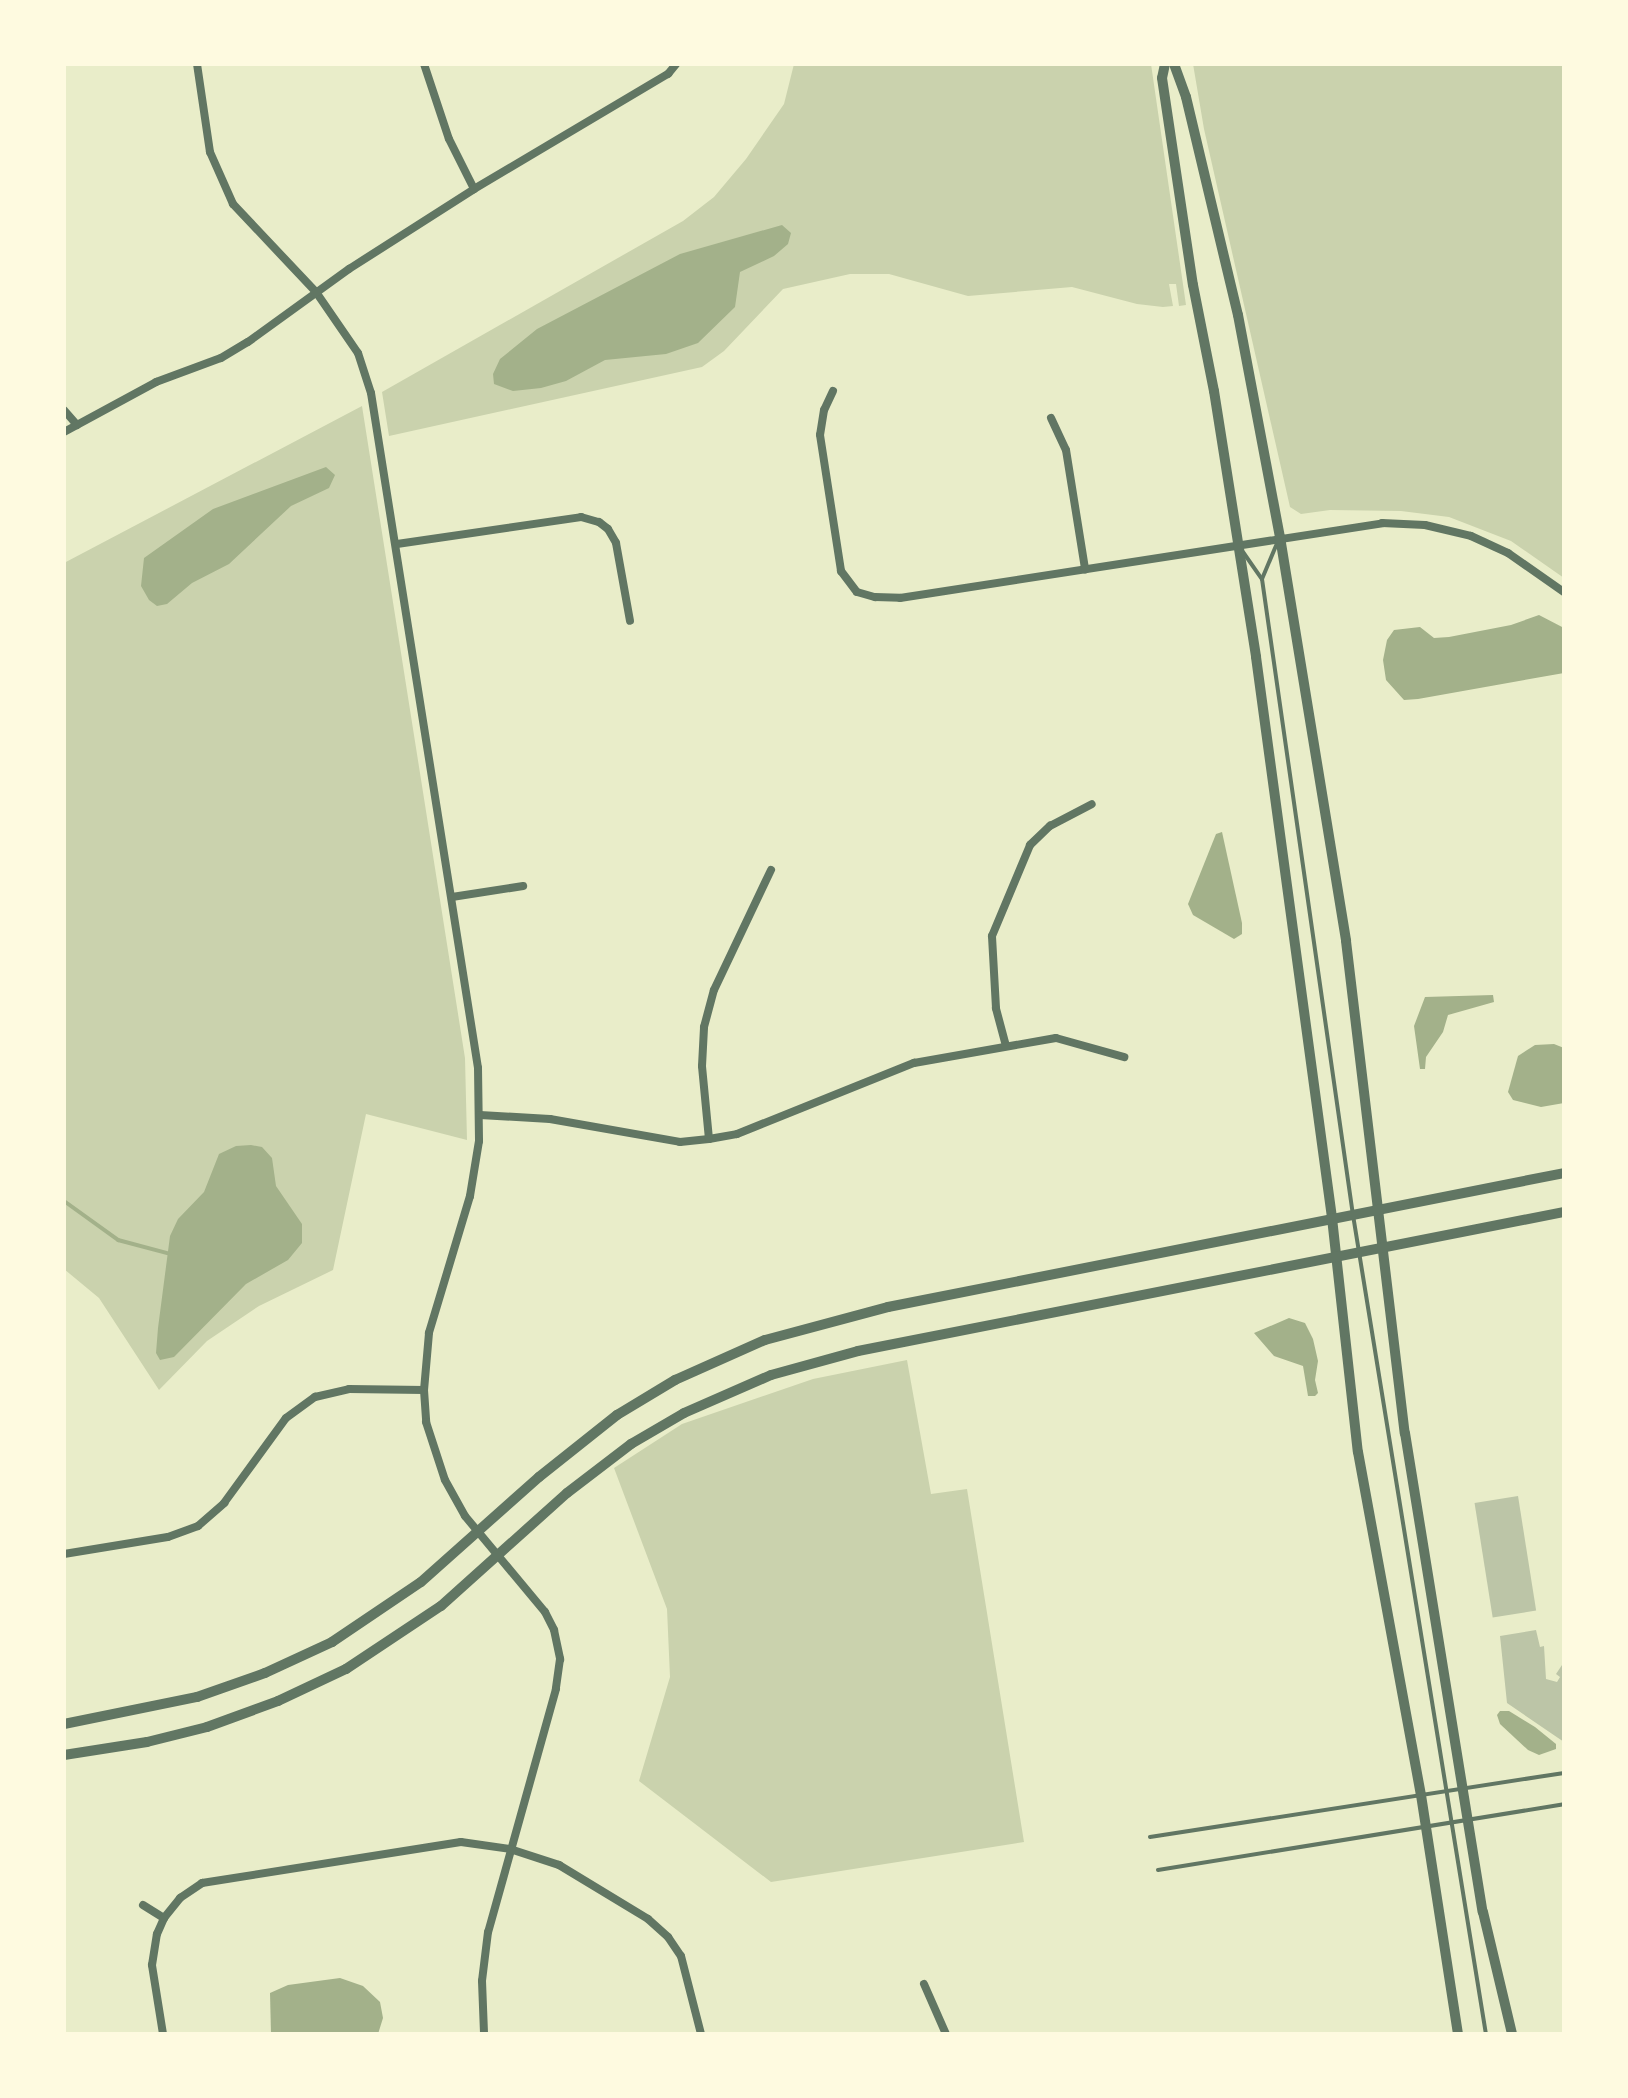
<!DOCTYPE html>
<html>
<head>
<meta charset="utf-8">
<style>
	body { margin:0 }
	#map { position:relative; width:1628px; height:2098px; overflow:hidden; background:#e9edc9; font-family:Roboto,sans-serif }
	div>[style] { position:absolute }
	[style*='--x'] { left:calc(var(--x)*1px); top:calc(var(--y)*1px); width:calc(var(--w)*1px); rotate:calc(var(--a)*1deg) }
	.green>* { inset:0; background:#cad2ad }
	.water>* { inset:0; background:#a3b18a }
	.stream>* { height:4px; margin:-2px; padding:0 2px; transform-origin:2px; border-radius:2px; background:#a3b18a }
	.building>* { inset:0; background:#bcc5a7; transform-origin:0 0 }
	.service>* { height:4px; margin:-2px; padding:0 2px; transform-origin:2px; border-radius:2px; background:#617663 }
	.minor>* { height:8px; margin:-4px; padding:0 4px; transform-origin:4px; border-radius:4px; background:#617663 }
	.tertiary>* { height:10px; margin:-5px; padding:0 5px; transform-origin:5px; border-radius:5px; background:#617663 }
	span { translate:-50% -50%; white-space:nowrap; text-align:center; line-height:1.15; -webkit-text-stroke:6px #fefae0; paint-order:stroke }
	.frame { position:absolute; inset:0; border:66px solid #fefae0; pointer-events:none }
</style>
</head>
<body>
<div id="map">
	<div class="green">
		<div style="clip-path:polygon(794px 64px,1151px 64px,1186px 305px,1179px 306px,1176px 284px,1169px 284px,1173px 306px,1163px 307px,1137px 304px,1072px 287px,968px 296px,889px 274px,850px 274px,783px 289px,724px 351px,702px 367px,389px 436px,382px 392px,683px 221px,714px 197px,746px 159px,784px 104px)"></div>
		<div style="clip-path:polygon(1193px 64px,1564px 64px,1564px 578px,1511px 541px,1449px 517px,1401px 511px,1330px 510px,1301px 514px,1290px 507px,1204px 129px)"></div>
		<div style="clip-path:polygon(362px 406px,465px 1058px,467px 1140px,366px 1114px,333px 1270px,259px 1306px,207px 1341px,159px 1390px,99px 1298px,64px 1269px,64px 563px)"></div>
		<div style="clip-path:polygon(907px 1360px,931px 1494px,967px 1489px,1024px 1842px,771px 1882px,639px 1781px,670px 1677px,667px 1609px,614px 1468px,682px 1424px,813px 1379px)"></div>
	</div>
	<div class="water">
		<div style="clip-path:polygon(782px 225px,791px 233px,788px 244px,774px 256px,740px 272px,735px 307px,698px 343px,666px 354px,605px 360px,566px 381px,541px 388px,513px 391px,494px 384px,493px 374px,500px 359px,537px 329px,680px 254px)"></div>
		<div style="clip-path:polygon(326px 467px,335px 475px,329px 488px,291px 506px,229px 564px,192px 583px,167px 604px,157px 606px,149px 600px,141px 586px,144px 558px,213px 509px)"></div>
		<div style="clip-path:polygon(1539px 615px,1564px 628px,1564px 673px,1418px 699px,1404px 700px,1386px 680px,1383px 660px,1387px 640px,1394px 630px,1420px 627px,1434px 638px,1449px 637px,1511px 625px)"></div>
		<div style="clip-path:polygon(1222px 832px,1242px 923px,1242px 934px,1234px 939px,1193px 915px,1188px 904px,1216px 834px)"></div>
		<div style="clip-path:polygon(1493px 995px,1494px 1002px,1448px 1015px,1443px 1032px,1426px 1057px,1425px 1069px,1420px 1069px,1414px 1026px,1425px 997px)"></div>
		<div style="clip-path:polygon(1554px 1044px,1564px 1048px,1564px 1103px,1541px 1107px,1513px 1100px,1508px 1092px,1518px 1056px,1535px 1045px)"></div>
		<div style="clip-path:polygon(251px 1145px,262px 1147px,272px 1158px,276px 1186px,302px 1224px,302px 1243px,288px 1260px,246px 1284px,174px 1357px,160px 1360px,156px 1353px,158px 1328px,170px 1236px,178px 1219px,204px 1192px,219px 1154px,236px 1146px)"></div>
		<div style="clip-path:polygon(1289px 1318px,1305px 1323px,1313px 1339px,1318px 1361px,1315px 1380px,1318px 1393px,1315px 1396px,1308px 1396px,1303px 1366px,1274px 1356px,1254px 1333px)"></div>
		<div style="clip-path:polygon(1500px 1711px,1509px 1711px,1535px 1727px,1556px 1744px,1556px 1749px,1539px 1755px,1528px 1750px,1500px 1724px,1497px 1715px)"></div>
		<div style="clip-path:polygon(340px 1978px,363px 1986px,380px 2002px,383px 2018px,378px 2034px,271px 2034px,270px 1993px,288px 1985px)"></div>
	</div>
	<div class="stream">
		<div style="--x:64;--y:1201;--w:67;--a:35.8"></div>
		<div style="--x:118;--y:1240;--w:51;--a:14.9"></div>
	</div>
	<div class="building">
		<div style="left:1518px;top:1496px;width:116px;height:44px;rotate:81deg"></div>
		<div style="clip-path:polygon(1536px 1630px,1540px 1647px,1544px 1646px,1546px 1679px,1557px 1682px,1560px 1677px,1556px 1674px,1564px 1662px,1564px 1742px,1507px 1703px,1500px 1636px)"></div>
	</div>
	<div class="service">
		<div style="--x:1243;--y:552;--w:33;--a:55"></div>
		<div style="--x:1262;--y:579;--w:642;--a:81.86"></div>
		<div style="--x:1353;--y:1215;--w:830;--a:80.78"></div>
		<div style="--x:1262;--y:579;--w:41;--a:-67.2"></div>
		<div style="--x:1150;--y:1837;--w:419;--a:-8.8"></div>
		<div style="--x:1158;--y:1870;--w:411;--a:-9.2"></div>
	</div>
	<div class="minor">
		<div style="--x:197;--y:64;--w:89;--a:81.6"></div>
		<div style="--x:210;--y:152;--w:57;--a:66.1"></div>
		<div style="--x:233;--y:204;--w:121;--a:46.7"></div>
		<div style="--x:316;--y:292;--w:74;--a:55.5"></div>
		<div style="--x:358;--y:353;--w:42;--a:72"></div>
		<div style="--x:371;--y:393;--w:683;--a:80.99"></div>
		<div style="--x:478;--y:1068;--w:73;--a:89.2"></div>
		<div style="--x:479;--y:1141;--w:56;--a:99.3"></div>
		<div style="--x:470;--y:1196;--w:143;--a:106.7"></div>
		<div style="--x:429;--y:1333;--w:57;--a:95"></div>
		<div style="--x:424;--y:1390;--w:32;--a:86"></div>
		<div style="--x:426;--y:1422;--w:61;--a:71.9"></div>
		<div style="--x:445;--y:1480;--w:41;--a:60.9"></div>
		<div style="--x:465;--y:1516;--w:125;--a:50.2"></div>
		<div style="--x:545;--y:1612;--w:20;--a:63"></div>
		<div style="--x:554;--y:1630;--w:30;--a:78"></div>
		<div style="--x:560;--y:1659;--w:30;--a:98"></div>
		<div style="--x:556;--y:1689;--w:252;--a:105.6"></div>
		<div style="--x:488;--y:1932;--w:49;--a:97"></div>
		<div style="--x:482;--y:1981;--w:53;--a:87.8"></div>
		<div style="--x:424;--y:64;--w:79;--a:71.6"></div>
		<div style="--x:449;--y:139;--w:56;--a:63.4"></div>
		<div style="--x:833;--y:391;--w:21;--a:115"></div>
		<div style="--x:824;--y:410;--w:25;--a:99"></div>
		<div style="--x:820;--y:435;--w:138;--a:81.2"></div>
		<div style="--x:841;--y:571;--w:26;--a:53"></div>
		<div style="--x:857;--y:592;--w:19;--a:16"></div>
		<div style="--x:875;--y:597;--w:25;--a:2"></div>
		<div style="--x:900;--y:598;--w:488;--a:-8.8"></div>
		<div style="--x:1382;--y:523;--w:43;--a:2.7"></div>
		<div style="--x:1425;--y:525;--w:47;--a:13.4"></div>
		<div style="--x:1471;--y:536;--w:41;--a:24.7"></div>
		<div style="--x:1508;--y:553;--w:68;--a:34.9"></div>
		<div style="--x:64;--y:410;--w:20;--a:49"></div>
		<div style="--x:1051;--y:418;--w:35;--a:65"></div>
		<div style="--x:1066;--y:450;--w:121;--a:80.9"></div>
		<div style="--x:64;--y:432;--w:105;--a:-28.5"></div>
		<div style="--x:156;--y:382;--w:69;--a:-20.3"></div>
		<div style="--x:221;--y:358;--w:31;--a:-31"></div>
		<div style="--x:248;--y:342;--w:125;--a:-35.9"></div>
		<div style="--x:349;--y:269;--w:148;--a:-32.6"></div>
		<div style="--x:474;--y:189;--w:226;--a:-30.7"></div>
		<div style="--x:668;--y:74;--w:13;--a:-51"></div>
		<div style="--x:397;--y:544;--w:186;--a:-8.3"></div>
		<div style="--x:581;--y:517;--w:19;--a:16"></div>
		<div style="--x:599;--y:522;--w:11;--a:38"></div>
		<div style="--x:608;--y:529;--w:16;--a:60"></div>
		<div style="--x:616;--y:543;--w:79;--a:79.8"></div>
		<div style="--x:452;--y:897;--w:72;--a:-8.8"></div>
		<div style="--x:1006;--y:1046;--w:39;--a:-105"></div>
		<div style="--x:996;--y:1008;--w:72;--a:-93.2"></div>
		<div style="--x:992;--y:936;--w:99;--a:-67.3"></div>
		<div style="--x:1030;--y:845;--w:28;--a:-44"></div>
		<div style="--x:1050;--y:826;--w:47;--a:-27.6"></div>
		<div style="--x:480;--y:1115;--w:70;--a:3.3"></div>
		<div style="--x:550;--y:1119;--w:132;--a:10"></div>
		<div style="--x:680;--y:1142;--w:29;--a:-6"></div>
		<div style="--x:709;--y:1139;--w:28;--a:-10"></div>
		<div style="--x:737;--y:1134;--w:191;--a:-21.9"></div>
		<div style="--x:914;--y:1063;--w:144;--a:-10"></div>
		<div style="--x:1056;--y:1038;--w:71;--a:15.6"></div>
		<div style="--x:709;--y:1139;--w:73;--a:-95.5"></div>
		<div style="--x:702;--y:1066;--w:39;--a:-87"></div>
		<div style="--x:704;--y:1027;--w:38;--a:-75"></div>
		<div style="--x:714;--y:990;--w:133;--a:-64.6"></div>
		<div style="--x:64;--y:1554;--w:105;--a:-9.3"></div>
		<div style="--x:168;--y:1537;--w:32;--a:-20"></div>
		<div style="--x:198;--y:1526;--w:35;--a:-41"></div>
		<div style="--x:224;--y:1503;--w:105;--a:-53.9"></div>
		<div style="--x:286;--y:1418;--w:36;--a:-36"></div>
		<div style="--x:315;--y:1397;--w:35;--a:-13"></div>
		<div style="--x:349;--y:1389;--w:75;--a:0.8"></div>
		<div style="--x:143;--y:1905;--w:25;--a:32"></div>
		<div style="--x:924;--y:1984;--w:55;--a:66.3"></div>
		<div style="--x:163;--y:2034;--w:70;--a:-99.1"></div>
		<div style="--x:152;--y:1965;--w:31;--a:-81"></div>
		<div style="--x:157;--y:1934;--w:17;--a:-66"></div>
		<div style="--x:164;--y:1918;--w:26;--a:-51"></div>
		<div style="--x:180;--y:1898;--w:27;--a:-34"></div>
		<div style="--x:202;--y:1883;--w:262;--a:-9"></div>
		<div style="--x:461;--y:1842;--w:49;--a:8.1"></div>
		<div style="--x:510;--y:1849;--w:52;--a:18.1"></div>
		<div style="--x:559;--y:1865;--w:104;--a:31.2"></div>
		<div style="--x:648;--y:1919;--w:27;--a:42"></div>
		<div style="--x:668;--y:1937;--w:23;--a:56"></div>
		<div style="--x:681;--y:1956;--w:81;--a:75.6"></div>
	</div>
	<div class="tertiary">
		<div style="--x:1165;--y:64;--w:14;--a:102"></div>
		<div style="--x:1162;--y:78;--w:209;--a:81.5"></div>
		<div style="--x:1193;--y:285;--w:108;--a:78.8"></div>
		<div style="--x:1214;--y:391;--w:269;--a:81"></div>
		<div style="--x:1256;--y:657;--w:566;--a:82.28"></div>
		<div style="--x:1332;--y:1218;--w:235;--a:83.7"></div>
		<div style="--x:1358;--y:1452;--w:349;--a:79.6"></div>
		<div style="--x:1421;--y:1795;--w:242;--a:81.2"></div>
		<div style="--x:1174;--y:64;--w:35;--a:70"></div>
		<div style="--x:1186;--y:97;--w:224;--a:76.6"></div>
		<div style="--x:1238;--y:315;--w:226;--a:79.3"></div>
		<div style="--x:1280;--y:537;--w:409;--a:80.7"></div>
		<div style="--x:1346;--y:941;--w:496;--a:83.2"></div>
		<div style="--x:1405;--y:1433;--w:485;--a:80.8"></div>
		<div style="--x:1483;--y:1912;--w:125;--a:76.6"></div>
		<div style="--x:64;--y:1724;--w:136;--a:-11.5"></div>
		<div style="--x:197;--y:1697;--w:72;--a:-19.4"></div>
		<div style="--x:265;--y:1673;--w:74;--a:-24.8"></div>
		<div style="--x:332;--y:1642;--w:107;--a:-34"></div>
		<div style="--x:421;--y:1582;--w:158;--a:-41.7"></div>
		<div style="--x:539;--y:1477;--w:100;--a:-38.5"></div>
		<div style="--x:617;--y:1415;--w:68;--a:-31.1"></div>
		<div style="--x:675;--y:1380;--w:98;--a:-24"></div>
		<div style="--x:765;--y:1340;--w:127;--a:-15"></div>
		<div style="--x:888;--y:1307;--w:689;--a:-11.21"></div>
		<div style="--x:64;--y:1755;--w:84;--a:-8.9"></div>
		<div style="--x:147;--y:1742;--w:62;--a:-14"></div>
		<div style="--x:207;--y:1727;--w:76;--a:-20.1"></div>
		<div style="--x:278;--y:1701;--w:75;--a:-25.2"></div>
		<div style="--x:346;--y:1669;--w:114;--a:-33.6"></div>
		<div style="--x:441;--y:1606;--w:169;--a:-41.9"></div>
		<div style="--x:567;--y:1493;--w:81;--a:-37.4"></div>
		<div style="--x:631;--y:1444;--w:61;--a:-30.3"></div>
		<div style="--x:684;--y:1413;--w:95;--a:-23.6"></div>
		<div style="--x:771;--y:1375;--w:90;--a:-15.4"></div>
		<div style="--x:858;--y:1351;--w:720;--a:-11.14"></div>
	</div>
	<div class="frame"></div>
</div>
</body>
</html>
